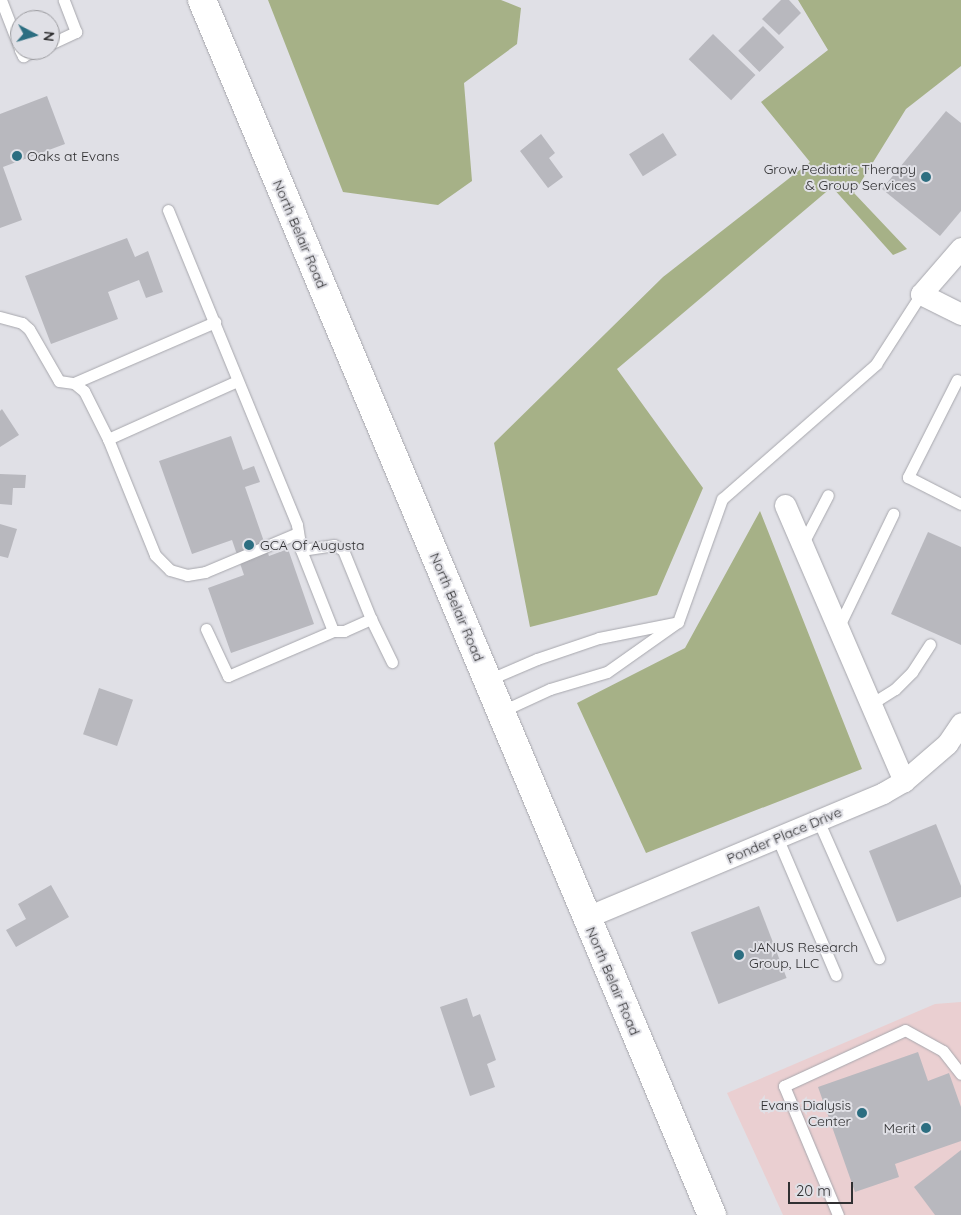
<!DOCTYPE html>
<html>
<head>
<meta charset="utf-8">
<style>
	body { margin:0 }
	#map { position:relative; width:961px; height:1215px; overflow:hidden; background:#e0e0e6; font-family:Quicksand,sans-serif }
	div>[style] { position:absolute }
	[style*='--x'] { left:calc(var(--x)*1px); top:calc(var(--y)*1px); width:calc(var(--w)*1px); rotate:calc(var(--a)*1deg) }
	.commercial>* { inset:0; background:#eacfd1 }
	.forest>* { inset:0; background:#a6b187 }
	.building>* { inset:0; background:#b8b8be; transform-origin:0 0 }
	.roads { filter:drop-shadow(0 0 1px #a7a7ad) drop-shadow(0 0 1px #a7a7ad) }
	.service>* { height:11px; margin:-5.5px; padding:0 5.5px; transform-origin:5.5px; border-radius:5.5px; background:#fff }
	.minor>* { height:21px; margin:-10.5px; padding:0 10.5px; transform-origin:10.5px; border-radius:10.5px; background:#fff }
	.secondary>* { height:28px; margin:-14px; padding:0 14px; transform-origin:14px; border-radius:14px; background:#fff }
	.dots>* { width:14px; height:14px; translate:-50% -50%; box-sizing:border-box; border:2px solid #e0e0e6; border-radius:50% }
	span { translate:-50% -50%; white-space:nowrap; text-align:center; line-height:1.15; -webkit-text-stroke:4px #e0e0e6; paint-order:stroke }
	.poi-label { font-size:14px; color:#303032 }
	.left { translate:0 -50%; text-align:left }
	.right { translate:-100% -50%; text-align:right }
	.street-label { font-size:14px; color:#303032 }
	.north { position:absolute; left:10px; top:10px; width:50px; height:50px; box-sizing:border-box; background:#e0e0e6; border:1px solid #9a9a9e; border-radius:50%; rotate:96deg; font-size:14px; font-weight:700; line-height:20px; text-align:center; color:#303032 }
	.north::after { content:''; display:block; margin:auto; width:18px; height:22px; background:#2c6e81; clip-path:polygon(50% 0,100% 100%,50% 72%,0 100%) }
	.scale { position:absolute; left:788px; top:1182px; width:65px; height:22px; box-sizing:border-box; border:2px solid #303032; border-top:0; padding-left:6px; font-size:15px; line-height:18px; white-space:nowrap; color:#303032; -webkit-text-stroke:4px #e0e0e6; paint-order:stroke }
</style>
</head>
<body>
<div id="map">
	<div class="commercial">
		<div style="clip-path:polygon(961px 1002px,961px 1215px,783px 1215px,727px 1093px,935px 1004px)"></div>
	</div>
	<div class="forest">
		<div style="clip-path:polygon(268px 0,501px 0,521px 8px,517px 44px,464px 83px,472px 181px,438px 205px,343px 192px)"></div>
		<div style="clip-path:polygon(798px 0,961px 0,961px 66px,906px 109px,854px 193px,907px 249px,893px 255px,832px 187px,617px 369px,703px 488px,657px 595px,530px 627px,494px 443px,663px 277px,810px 162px,761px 102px,828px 50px)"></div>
		<div style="clip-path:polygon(760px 511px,862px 769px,646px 853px,577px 703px,685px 648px)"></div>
	</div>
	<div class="building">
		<div style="clip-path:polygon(781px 0,789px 0,801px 13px,779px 35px,762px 19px)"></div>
		<div style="left:763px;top:26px;width:30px;height:35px;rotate:45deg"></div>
		<div style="left:713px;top:34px;width:59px;height:35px;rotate:44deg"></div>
		<div style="clip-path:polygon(47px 96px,65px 144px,3px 167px,22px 220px,0 228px,0 114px)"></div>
		<div style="clip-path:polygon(946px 111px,961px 123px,961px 211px,940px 236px,882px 189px)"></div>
		<div style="left:663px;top:133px;width:26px;height:40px;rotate:58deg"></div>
		<div style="clip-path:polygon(541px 134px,555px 153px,549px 158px,563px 177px,548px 188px,520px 151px)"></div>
		<div style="clip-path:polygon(127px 238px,135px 257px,148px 251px,163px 292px,146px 298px,139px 280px,108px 292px,118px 319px,51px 344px,25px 276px)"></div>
		<div style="clip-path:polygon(2px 409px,19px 435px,0 447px,0 411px)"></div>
		<div style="clip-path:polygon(231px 436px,243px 470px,254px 466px,260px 482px,245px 487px,269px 556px,288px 549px,314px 624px,231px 653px,208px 588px,244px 575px,232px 540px,192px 554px,159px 461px)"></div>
		<div style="clip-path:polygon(0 474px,26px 475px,25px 488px,13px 488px,12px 505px,0 504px)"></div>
		<div style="clip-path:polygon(0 524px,17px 529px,8px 558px,0 556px)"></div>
		<div style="clip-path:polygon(928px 532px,961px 547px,961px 645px,891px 614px)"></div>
		<div style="left:99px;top:688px;width:36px;height:49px;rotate:19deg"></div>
		<div style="clip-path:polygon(936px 824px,961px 886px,961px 897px,897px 922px,869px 851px)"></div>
		<div style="clip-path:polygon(51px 885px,69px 917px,16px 947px,6px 930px,26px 919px,18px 904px)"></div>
		<div style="left:759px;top:906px;width:77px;height:73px;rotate:69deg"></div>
		<div style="clip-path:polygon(467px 998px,473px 1017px,480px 1014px,496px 1060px,487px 1064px,495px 1087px,470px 1096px,440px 1007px)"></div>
		<div style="clip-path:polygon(918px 1052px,928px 1081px,949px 1073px,961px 1107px,961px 1141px,895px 1164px,899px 1177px,855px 1192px,818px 1087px)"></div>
		<div style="clip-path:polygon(961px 1150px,961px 1215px,935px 1215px,914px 1187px)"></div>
	</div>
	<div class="roads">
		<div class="service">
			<div style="--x:1;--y:0;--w:53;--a:68.8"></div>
			<div style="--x:50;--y:44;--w:29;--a:-25"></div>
			<div style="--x:76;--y:32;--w:34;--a:-111"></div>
			<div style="--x:20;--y:50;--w:7;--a:63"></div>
			<div style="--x:23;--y:56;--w:14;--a:-25"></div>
			<div style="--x:168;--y:210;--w:340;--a:67.7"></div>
			<div style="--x:297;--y:525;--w:25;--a:81"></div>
			<div style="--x:301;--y:550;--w:87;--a:68.4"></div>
			<div style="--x:0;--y:317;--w:23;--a:15"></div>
			<div style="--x:22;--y:323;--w:9;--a:41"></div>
			<div style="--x:29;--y:329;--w:60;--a:60"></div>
			<div style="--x:59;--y:381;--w:15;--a:8"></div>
			<div style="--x:74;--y:383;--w:154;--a:-23.4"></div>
			<div style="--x:957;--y:380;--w:109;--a:116.8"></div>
			<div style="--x:908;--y:477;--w:59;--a:27"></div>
			<div style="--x:74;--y:383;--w:13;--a:39"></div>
			<div style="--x:84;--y:391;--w:54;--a:63.4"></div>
			<div style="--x:108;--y:439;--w:125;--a:67.9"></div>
			<div style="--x:155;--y:555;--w:21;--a:45"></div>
			<div style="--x:170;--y:570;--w:18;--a:16"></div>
			<div style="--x:187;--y:575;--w:18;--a:-9"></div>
			<div style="--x:205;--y:572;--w:101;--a:-22.8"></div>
			<div style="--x:108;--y:439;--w:141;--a:-24.2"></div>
			<div style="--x:802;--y:545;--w:56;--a:-62.5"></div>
			<div style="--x:371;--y:619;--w:48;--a:64"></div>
			<div style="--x:838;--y:628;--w:127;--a:-64.2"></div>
			<div style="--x:206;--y:629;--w:52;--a:64.9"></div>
			<div style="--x:228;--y:676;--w:114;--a:-23.2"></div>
			<div style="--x:333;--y:631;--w:11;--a:0"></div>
			<div style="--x:344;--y:631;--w:30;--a:-24"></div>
			<div style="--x:371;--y:619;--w:74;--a:-112.1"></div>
			<div style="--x:343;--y:550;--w:10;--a:-151"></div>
			<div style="--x:334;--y:545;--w:33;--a:171"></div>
			<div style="--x:488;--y:680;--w:53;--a:-23.2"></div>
			<div style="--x:537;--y:659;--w:65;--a:-18.7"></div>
			<div style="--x:599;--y:638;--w:76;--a:-11.3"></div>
			<div style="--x:871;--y:704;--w:28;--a:-32"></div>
			<div style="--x:895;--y:689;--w:24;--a:-45"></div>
			<div style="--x:912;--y:672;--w:33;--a:-57"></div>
			<div style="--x:500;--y:712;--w:55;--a:-24.7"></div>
			<div style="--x:550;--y:689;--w:59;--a:-16.6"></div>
			<div style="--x:607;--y:672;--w:87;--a:-35.2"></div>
			<div style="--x:678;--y:622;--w:131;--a:-70.3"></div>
			<div style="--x:722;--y:499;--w:205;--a:-41.2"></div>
			<div style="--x:876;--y:364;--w:83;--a:-57.3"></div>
			<div style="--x:818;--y:820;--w:151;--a:66.2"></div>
			<div style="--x:777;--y:837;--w:150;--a:66.9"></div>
			<div style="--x:838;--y:1215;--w:140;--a:-112.7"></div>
			<div style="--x:784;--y:1086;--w:133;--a:-24.8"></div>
			<div style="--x:905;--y:1030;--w:43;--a:28.9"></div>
			<div style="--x:943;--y:1051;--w:29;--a:52"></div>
		</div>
		<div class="minor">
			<div style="--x:961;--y:248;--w:61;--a:131"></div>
			<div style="--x:921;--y:294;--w:45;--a:26.6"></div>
			<div style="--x:785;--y:505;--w:301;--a:66.7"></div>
			<div style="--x:587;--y:917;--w:321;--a:-22.7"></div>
			<div style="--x:883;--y:793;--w:24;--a:-30"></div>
			<div style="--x:904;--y:781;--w:57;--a:-40.7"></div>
			<div style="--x:947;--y:744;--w:25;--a:-56"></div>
		</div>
		<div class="secondary">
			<div style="--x:202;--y:0;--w:1318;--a:67.23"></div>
		</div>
	</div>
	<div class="dots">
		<div style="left:17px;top:156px;background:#2c6e81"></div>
		<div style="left:926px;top:177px;background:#2c6e81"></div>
		<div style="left:249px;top:545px;background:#2c6e81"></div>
		<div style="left:739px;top:955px;background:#2c6e81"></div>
		<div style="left:862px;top:1113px;background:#2c6e81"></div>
		<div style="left:926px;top:1128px;background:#2c6e81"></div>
	</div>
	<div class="poi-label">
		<span class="left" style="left:27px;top:156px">Oaks at Evans</span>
		<span class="right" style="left:916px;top:177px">Grow Pediatric Therapy<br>&amp; Group Services</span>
		<span class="left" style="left:260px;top:545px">GCA Of Augusta</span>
		<span class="left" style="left:749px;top:955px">JANUS Research<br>Group, LLC</span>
		<span class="right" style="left:851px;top:1113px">Evans Dialysis<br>Center</span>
		<span class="right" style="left:916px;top:1128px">Merit</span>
	</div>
	<div class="street-label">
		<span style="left:300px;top:234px;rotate:67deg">North Belair Road</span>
		<span style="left:457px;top:607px;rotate:67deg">North Belair Road</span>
		<span style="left:784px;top:835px;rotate:-23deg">Ponder Place Drive</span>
		<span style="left:613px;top:981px;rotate:67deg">North Belair Road</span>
	</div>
	<div class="north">N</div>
	<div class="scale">20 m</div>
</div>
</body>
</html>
